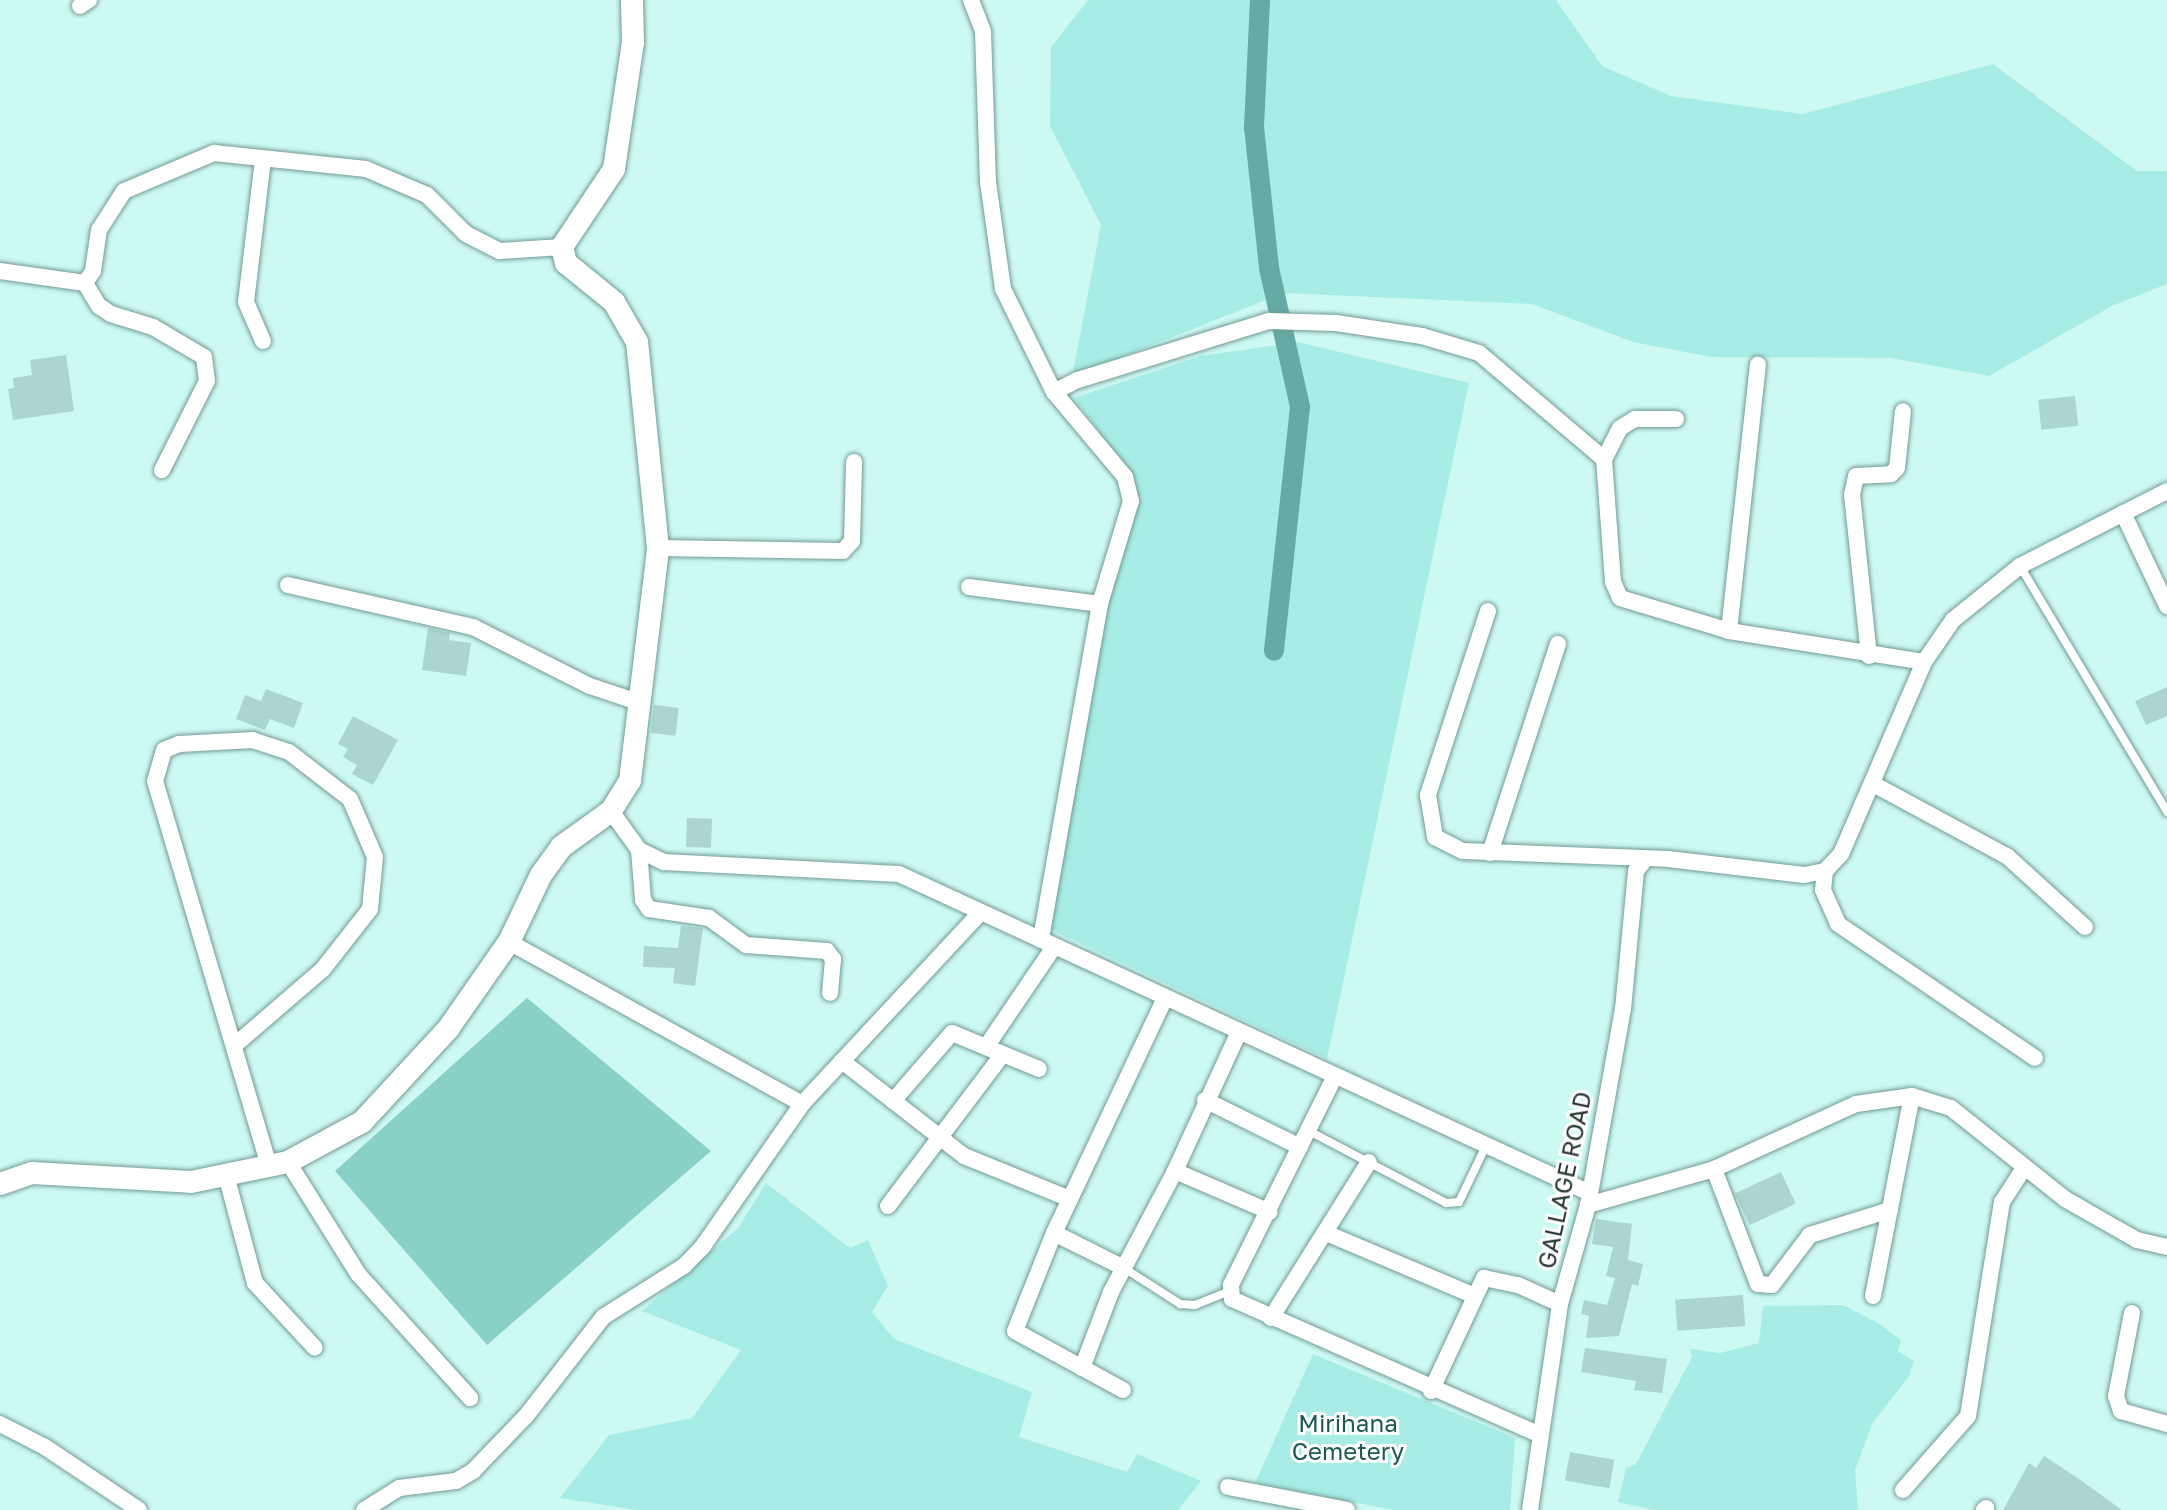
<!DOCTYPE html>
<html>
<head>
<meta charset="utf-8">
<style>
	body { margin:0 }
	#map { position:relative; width:2167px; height:1510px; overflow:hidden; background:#cdf9f3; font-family:"Golos Text",sans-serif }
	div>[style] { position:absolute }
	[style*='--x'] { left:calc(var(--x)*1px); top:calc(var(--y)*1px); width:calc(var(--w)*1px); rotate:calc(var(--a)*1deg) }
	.green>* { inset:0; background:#a7ede5 }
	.forest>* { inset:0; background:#89d0c7 }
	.canal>* { height:20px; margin:-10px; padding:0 10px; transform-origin:10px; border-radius:10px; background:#65aba3 }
	.building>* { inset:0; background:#aad5d0; transform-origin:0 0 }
	.roads { filter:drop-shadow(0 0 2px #719a95) drop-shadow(0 0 2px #719a95) }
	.lane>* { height:8px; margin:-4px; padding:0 4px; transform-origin:4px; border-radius:4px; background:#fff }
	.street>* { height:16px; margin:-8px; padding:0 8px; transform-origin:8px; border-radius:8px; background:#fff }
	.secondary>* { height:22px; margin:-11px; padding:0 11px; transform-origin:11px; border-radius:11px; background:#fff }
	span { translate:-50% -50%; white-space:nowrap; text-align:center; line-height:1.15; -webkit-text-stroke:6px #fff; paint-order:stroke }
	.street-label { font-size:24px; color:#273836 }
	.park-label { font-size:24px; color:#1e5a54 }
</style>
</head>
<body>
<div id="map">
	<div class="green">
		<div style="clip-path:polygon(1088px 0,1556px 0,1602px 66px,1671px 96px,1802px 114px,1993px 64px,2137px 171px,2167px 171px,2167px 284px,2112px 306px,1989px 376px,1891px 358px,1711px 357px,1633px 342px,1532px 304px,1283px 293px,1072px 377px,1101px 225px,1050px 126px,1051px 47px)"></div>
		<div style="clip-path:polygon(1298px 342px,1469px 383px,1327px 1059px,1041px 925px,1132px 473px,1074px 398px,1200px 356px)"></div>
		<div style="clip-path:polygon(766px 1183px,850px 1248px,868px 1240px,888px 1286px,872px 1312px,894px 1339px,1032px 1392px,1019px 1437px,1127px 1472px,1137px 1454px,1201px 1481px,1178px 1510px,637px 1510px,560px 1498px,609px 1435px,692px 1418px,741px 1350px,642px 1311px,738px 1228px)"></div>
		<div style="clip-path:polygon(1843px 1305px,1880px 1324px,1901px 1340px,1898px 1351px,1914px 1361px,1909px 1376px,1872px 1424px,1855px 1470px,1858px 1510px,1655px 1510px,1618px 1502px,1626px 1468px,1636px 1464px,1692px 1357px,1688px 1344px,1690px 1349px,1720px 1353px,1759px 1343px,1763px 1306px)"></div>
		<div style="clip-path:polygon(1313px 1354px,1515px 1438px,1510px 1510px,1394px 1510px,1255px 1483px)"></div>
	</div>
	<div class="forest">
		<div style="clip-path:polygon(527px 998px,711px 1151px,487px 1345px,335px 1171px)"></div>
	</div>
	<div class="canal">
		<div style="--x:1260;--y:0;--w:127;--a:92.7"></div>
		<div style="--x:1254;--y:127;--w:142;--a:83.9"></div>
		<div style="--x:1269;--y:268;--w:142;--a:77.4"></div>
		<div style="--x:1300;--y:407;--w:245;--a:96.1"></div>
	</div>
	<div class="building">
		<div style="clip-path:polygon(66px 355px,74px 411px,13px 420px,8px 389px,14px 388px,13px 378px,32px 375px,30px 360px)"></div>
		<div style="left:2075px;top:396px;width:30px;height:37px;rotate:84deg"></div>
		<div style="clip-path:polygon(428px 628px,450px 633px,449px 640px,471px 643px,466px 676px,422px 670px)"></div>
		<div style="clip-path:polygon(2167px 687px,2167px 716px,2146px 725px,2135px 701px)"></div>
		<div style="clip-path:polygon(266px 689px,303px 703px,294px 728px,270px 719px,265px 730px,236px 719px,245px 695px,261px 701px)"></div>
		<div style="left:654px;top:705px;width:25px;height:28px;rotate:7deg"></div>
		<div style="clip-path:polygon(353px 716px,398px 740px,373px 785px,352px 774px,357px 765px,343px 757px,348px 749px,338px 744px)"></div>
		<div style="left:687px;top:818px;width:25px;height:29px;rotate:2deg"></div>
		<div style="clip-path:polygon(681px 926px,703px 928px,695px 986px,673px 983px,675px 968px,643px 967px,644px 946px,678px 948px)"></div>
		<div style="left:1781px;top:1172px;width:35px;height:51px;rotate:65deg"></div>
		<div style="clip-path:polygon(1596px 1219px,1632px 1224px,1628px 1260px,1643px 1264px,1638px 1286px,1632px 1284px,1619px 1336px,1586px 1338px,1589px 1316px,1581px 1314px,1584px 1300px,1607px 1305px,1615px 1278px,1606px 1276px,1613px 1247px,1592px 1244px)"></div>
		<div style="left:1743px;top:1295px;width:31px;height:68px;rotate:86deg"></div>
		<div style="clip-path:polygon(1585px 1348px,1667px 1359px,1662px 1393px,1634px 1390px,1636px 1381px,1581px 1372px)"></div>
		<div style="left:1570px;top:1452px;width:45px;height:29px;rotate:10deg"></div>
		<div style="clip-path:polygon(2044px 1456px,2079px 1479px,2122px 1510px,2003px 1510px,2029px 1463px,2036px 1468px)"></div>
	</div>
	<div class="roads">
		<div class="lane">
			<div style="--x:2020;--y:566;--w:287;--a:59.1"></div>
			<div style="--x:1309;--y:1131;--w:155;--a:27.7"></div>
			<div style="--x:1446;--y:1203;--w:13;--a:-4"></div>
			<div style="--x:1459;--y:1202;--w:62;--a:-64.3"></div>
			<div style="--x:1124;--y:1268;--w:67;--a:32.7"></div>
			<div style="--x:1180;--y:1304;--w:15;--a:4"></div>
			<div style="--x:1195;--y:1305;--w:37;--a:-22"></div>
		</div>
		<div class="street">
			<div style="--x:971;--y:0;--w:34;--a:69"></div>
			<div style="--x:983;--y:32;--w:150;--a:88.1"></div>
			<div style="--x:988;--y:182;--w:108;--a:82"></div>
			<div style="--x:1003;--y:289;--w:115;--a:63.7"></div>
			<div style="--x:1054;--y:392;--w:111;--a:50.1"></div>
			<div style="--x:1125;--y:477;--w:25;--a:76"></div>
			<div style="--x:1131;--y:501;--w:108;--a:106.8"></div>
			<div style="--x:1100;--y:604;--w:341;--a:100"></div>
			<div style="--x:80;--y:6;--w:11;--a:-34"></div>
			<div style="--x:0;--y:271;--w:86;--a:8"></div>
			<div style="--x:85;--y:283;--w:14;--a:-56"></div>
			<div style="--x:93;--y:271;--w:41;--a:-81.7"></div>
			<div style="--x:99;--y:230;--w:46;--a:-57.3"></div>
			<div style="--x:124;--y:191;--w:98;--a:-22.9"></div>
			<div style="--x:214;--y:153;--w:153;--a:6"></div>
			<div style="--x:366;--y:169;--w:66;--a:23.1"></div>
			<div style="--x:427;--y:195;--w:55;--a:45"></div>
			<div style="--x:466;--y:234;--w:38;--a:27"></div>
			<div style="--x:500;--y:251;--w:62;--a:-3.7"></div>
			<div style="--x:85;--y:283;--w:27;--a:59"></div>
			<div style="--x:99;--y:306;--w:14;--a:34"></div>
			<div style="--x:111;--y:314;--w:44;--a:17.2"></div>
			<div style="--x:153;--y:327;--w:59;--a:30.5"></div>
			<div style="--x:204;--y:357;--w:24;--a:83"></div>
			<div style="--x:207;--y:381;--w:100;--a:116.8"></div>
			<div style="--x:263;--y:341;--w:43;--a:-113.6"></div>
			<div style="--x:246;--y:302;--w:143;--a:-83.2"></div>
			<div style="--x:1054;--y:392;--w:27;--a:-27"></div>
			<div style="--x:1078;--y:380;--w:200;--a:-17.2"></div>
			<div style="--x:1269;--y:321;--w:67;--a:1.7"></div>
			<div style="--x:1336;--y:323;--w:87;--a:8.6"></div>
			<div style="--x:1422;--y:336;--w:59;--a:16.6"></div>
			<div style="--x:1479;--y:353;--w:164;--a:40.3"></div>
			<div style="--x:1676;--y:419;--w:41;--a:180"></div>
			<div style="--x:1635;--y:419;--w:17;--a:149"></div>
			<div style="--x:1620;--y:428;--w:35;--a:117"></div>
			<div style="--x:1604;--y:459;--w:123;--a:85.8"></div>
			<div style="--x:1613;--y:582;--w:17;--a:66"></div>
			<div style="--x:1620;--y:598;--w:114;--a:16.8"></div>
			<div style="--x:1729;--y:631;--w:197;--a:9"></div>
			<div style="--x:2123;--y:513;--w:103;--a:64.7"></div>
			<div style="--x:658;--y:548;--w:185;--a:0.9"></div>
			<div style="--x:843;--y:551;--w:13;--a:-48"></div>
			<div style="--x:852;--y:541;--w:79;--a:-88.5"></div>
			<div style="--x:288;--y:585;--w:190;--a:12.8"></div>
			<div style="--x:473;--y:627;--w:131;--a:26.8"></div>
			<div style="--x:590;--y:686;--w:54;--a:18.4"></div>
			<div style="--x:969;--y:587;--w:132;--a:7.4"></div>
			<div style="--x:1488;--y:611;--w:194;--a:108.1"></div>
			<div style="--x:1428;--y:795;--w:43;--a:80.5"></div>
			<div style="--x:1435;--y:837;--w:31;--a:27"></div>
			<div style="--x:1463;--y:851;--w:205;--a:2.2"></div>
			<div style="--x:1668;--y:859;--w:137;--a:6.7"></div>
			<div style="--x:1804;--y:875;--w:21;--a:-11"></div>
			<div style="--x:1825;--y:871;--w:23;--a:-47"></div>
			<div style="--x:1841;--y:854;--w:209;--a:-66.6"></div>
			<div style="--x:1924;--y:662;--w:51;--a:-55.4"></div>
			<div style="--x:1953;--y:620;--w:86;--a:-38.9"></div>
			<div style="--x:2020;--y:566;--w:165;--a:-27"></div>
			<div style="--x:1729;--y:631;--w:268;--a:-83.8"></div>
			<div style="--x:1869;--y:656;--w:162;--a:-96"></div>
			<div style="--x:1852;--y:495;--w:19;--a:-78"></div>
			<div style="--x:1856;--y:476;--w:35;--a:-3"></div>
			<div style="--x:1891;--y:474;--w:8;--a:-45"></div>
			<div style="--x:1897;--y:468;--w:57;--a:-84"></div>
			<div style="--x:1875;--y:785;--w:151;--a:28.4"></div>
			<div style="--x:2008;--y:857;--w:104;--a:42.3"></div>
			<div style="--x:611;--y:811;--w:48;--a:54.3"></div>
			<div style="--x:639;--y:850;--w:28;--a:26"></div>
			<div style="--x:664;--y:862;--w:235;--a:2.9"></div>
			<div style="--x:899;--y:874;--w:761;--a:24.78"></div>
			<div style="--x:639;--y:850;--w:50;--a:85.4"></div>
			<div style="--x:643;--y:900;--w:11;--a:56"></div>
			<div style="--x:649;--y:909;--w:61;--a:8.5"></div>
			<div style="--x:709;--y:918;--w:46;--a:36.1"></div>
			<div style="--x:746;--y:945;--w:81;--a:4.2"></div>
			<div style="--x:827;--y:951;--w:10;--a:53"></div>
			<div style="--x:833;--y:959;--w:34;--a:95"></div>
			<div style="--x:1490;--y:853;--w:220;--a:-72"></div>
			<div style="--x:1825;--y:871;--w:19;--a:96"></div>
			<div style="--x:1823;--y:890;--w:37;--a:66"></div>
			<div style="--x:1838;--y:924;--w:238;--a:34.2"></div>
			<div style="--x:509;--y:942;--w:335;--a:28.9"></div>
			<div style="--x:988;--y:1044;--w:117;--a:-55.8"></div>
			<div style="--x:235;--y:1045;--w:116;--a:-40.8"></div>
			<div style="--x:323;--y:969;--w:76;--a:-51.9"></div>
			<div style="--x:370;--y:909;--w:52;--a:-84.5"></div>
			<div style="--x:375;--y:857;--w:63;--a:-113.3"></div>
			<div style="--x:350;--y:799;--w:77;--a:-142.4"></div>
			<div style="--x:289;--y:752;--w:38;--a:-162"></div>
			<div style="--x:253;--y:740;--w:74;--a:176.9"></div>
			<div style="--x:179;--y:744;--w:16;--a:158"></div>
			<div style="--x:164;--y:750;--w:32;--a:106"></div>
			<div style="--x:155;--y:781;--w:402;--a:73.5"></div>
			<div style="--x:842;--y:1061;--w:155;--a:37.9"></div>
			<div style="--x:964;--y:1156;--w:114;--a:22.1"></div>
			<div style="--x:1334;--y:1078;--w:231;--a:116.5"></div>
			<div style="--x:1231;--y:1285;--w:14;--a:86"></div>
			<div style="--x:1232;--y:1299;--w:334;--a:23.8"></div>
			<div style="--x:1205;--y:1100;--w:106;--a:26.3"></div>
			<div style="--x:893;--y:1101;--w:90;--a:-49.1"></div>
			<div style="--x:952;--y:1033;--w:94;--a:22.5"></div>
			<div style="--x:288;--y:1162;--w:133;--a:57.9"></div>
			<div style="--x:359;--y:1275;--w:166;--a:47.9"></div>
			<div style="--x:1714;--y:1169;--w:123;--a:69.1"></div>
			<div style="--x:1758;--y:1284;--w:14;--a:4"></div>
			<div style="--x:1772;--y:1285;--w:63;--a:-52.8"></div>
			<div style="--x:1810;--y:1235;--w:84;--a:-17.4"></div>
			<div style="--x:1175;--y:1171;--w:103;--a:23.3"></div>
			<div style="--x:226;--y:1175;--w:112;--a:75"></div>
			<div style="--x:255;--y:1283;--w:88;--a:47.3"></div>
			<div style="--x:1588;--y:1205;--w:131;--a:-15.9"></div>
			<div style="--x:1714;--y:1169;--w:156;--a:-24.6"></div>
			<div style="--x:1856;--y:1104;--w:57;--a:-8.1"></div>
			<div style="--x:1912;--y:1096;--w:41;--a:17.1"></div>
			<div style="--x:1951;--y:1108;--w:146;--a:38.6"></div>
			<div style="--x:2065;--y:1199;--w:83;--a:29.7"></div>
			<div style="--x:2137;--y:1240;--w:31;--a:13"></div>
			<div style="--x:888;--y:1206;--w:189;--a:-52.9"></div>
			<div style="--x:1054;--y:1233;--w:78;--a:26.6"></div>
			<div style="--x:1326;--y:1233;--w:160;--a:22.9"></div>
			<div style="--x:1873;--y:1296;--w:204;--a:-79"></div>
			<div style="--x:2132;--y:1313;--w:85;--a:100.9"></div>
			<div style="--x:2116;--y:1396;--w:16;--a:72"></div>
			<div style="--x:2121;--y:1411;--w:48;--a:15.8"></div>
			<div style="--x:1271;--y:1318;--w:184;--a:-57.9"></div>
			<div style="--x:1082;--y:1368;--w:81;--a:-69.1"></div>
			<div style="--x:1111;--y:1292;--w:137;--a:-62.1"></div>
			<div style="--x:1175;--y:1171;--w:151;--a:-65.3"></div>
			<div style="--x:1123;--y:1390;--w:123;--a:-151.4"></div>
			<div style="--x:1015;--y:1331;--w:105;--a:-68.3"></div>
			<div style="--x:1054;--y:1233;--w:258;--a:-64.7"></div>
			<div style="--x:1431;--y:1391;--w:125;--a:-64.9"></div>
			<div style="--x:1484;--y:1278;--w:35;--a:12"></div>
			<div style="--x:1518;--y:1285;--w:46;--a:24.3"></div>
			<div style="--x:0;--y:1424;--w:51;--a:27.1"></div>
			<div style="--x:45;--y:1447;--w:113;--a:33.8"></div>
			<div style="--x:1228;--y:1487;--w:121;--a:10.9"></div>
			<div style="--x:1903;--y:1490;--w:98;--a:-48.7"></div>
			<div style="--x:1968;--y:1416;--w:217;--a:-81"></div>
			<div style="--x:2002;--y:1202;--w:40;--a:-57.1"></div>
			<div style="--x:364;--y:1510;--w:41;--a:-32.2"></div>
			<div style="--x:399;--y:1488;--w:57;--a:-7"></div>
			<div style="--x:456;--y:1481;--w:20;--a:-30"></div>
			<div style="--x:473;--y:1471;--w:76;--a:-46.1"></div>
			<div style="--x:526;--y:1416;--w:125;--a:-52.1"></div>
			<div style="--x:603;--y:1317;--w:96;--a:-32.2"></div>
			<div style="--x:684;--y:1266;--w:28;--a:-46"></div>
			<div style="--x:703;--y:1246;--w:173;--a:-55.1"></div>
			<div style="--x:802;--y:1104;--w:262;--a:-47"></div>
			<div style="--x:1530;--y:1510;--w:208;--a:-81.7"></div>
			<div style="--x:1560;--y:1304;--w:103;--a:-74.2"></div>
			<div style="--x:1588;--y:1205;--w:199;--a:-79.9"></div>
			<div style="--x:1623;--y:1009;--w:139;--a:-84.6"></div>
			<div style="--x:1636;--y:871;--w:11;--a:-52"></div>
			<div style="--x:1984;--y:1510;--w:3;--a:-45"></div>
		</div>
		<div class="secondary">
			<div style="--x:0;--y:1184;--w:34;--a:-19"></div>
			<div style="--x:32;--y:1173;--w:159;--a:3.2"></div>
			<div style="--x:191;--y:1182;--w:99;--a:-11.7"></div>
			<div style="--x:288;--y:1162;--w:84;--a:-28.4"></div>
			<div style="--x:362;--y:1122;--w:127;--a:-47.2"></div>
			<div style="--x:448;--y:1029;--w:106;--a:-55"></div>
			<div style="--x:509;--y:942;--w:74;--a:-64.5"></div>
			<div style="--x:541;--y:875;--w:34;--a:-54"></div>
			<div style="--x:561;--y:847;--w:62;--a:-35.8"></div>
			<div style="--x:611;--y:811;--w:36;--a:-58"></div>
			<div style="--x:630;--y:781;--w:235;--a:-83.1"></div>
			<div style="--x:658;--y:548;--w:207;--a:-95.8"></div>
			<div style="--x:637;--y:342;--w:46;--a:-119.9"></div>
			<div style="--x:614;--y:302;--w:62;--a:-140.9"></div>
			<div style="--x:566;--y:263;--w:16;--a:-104"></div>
			<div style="--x:562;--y:247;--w:94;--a:-56.3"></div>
			<div style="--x:614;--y:169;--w:128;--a:-81.5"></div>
			<div style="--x:633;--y:42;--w:42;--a:-91.4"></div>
		</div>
	</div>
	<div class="street-label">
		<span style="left:1564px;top:1180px;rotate:-78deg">GALLAGE ROAD</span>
	</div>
	<div class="park-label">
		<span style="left:1348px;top:1437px">Mirihana<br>Cemetery</span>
	</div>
</div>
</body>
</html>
